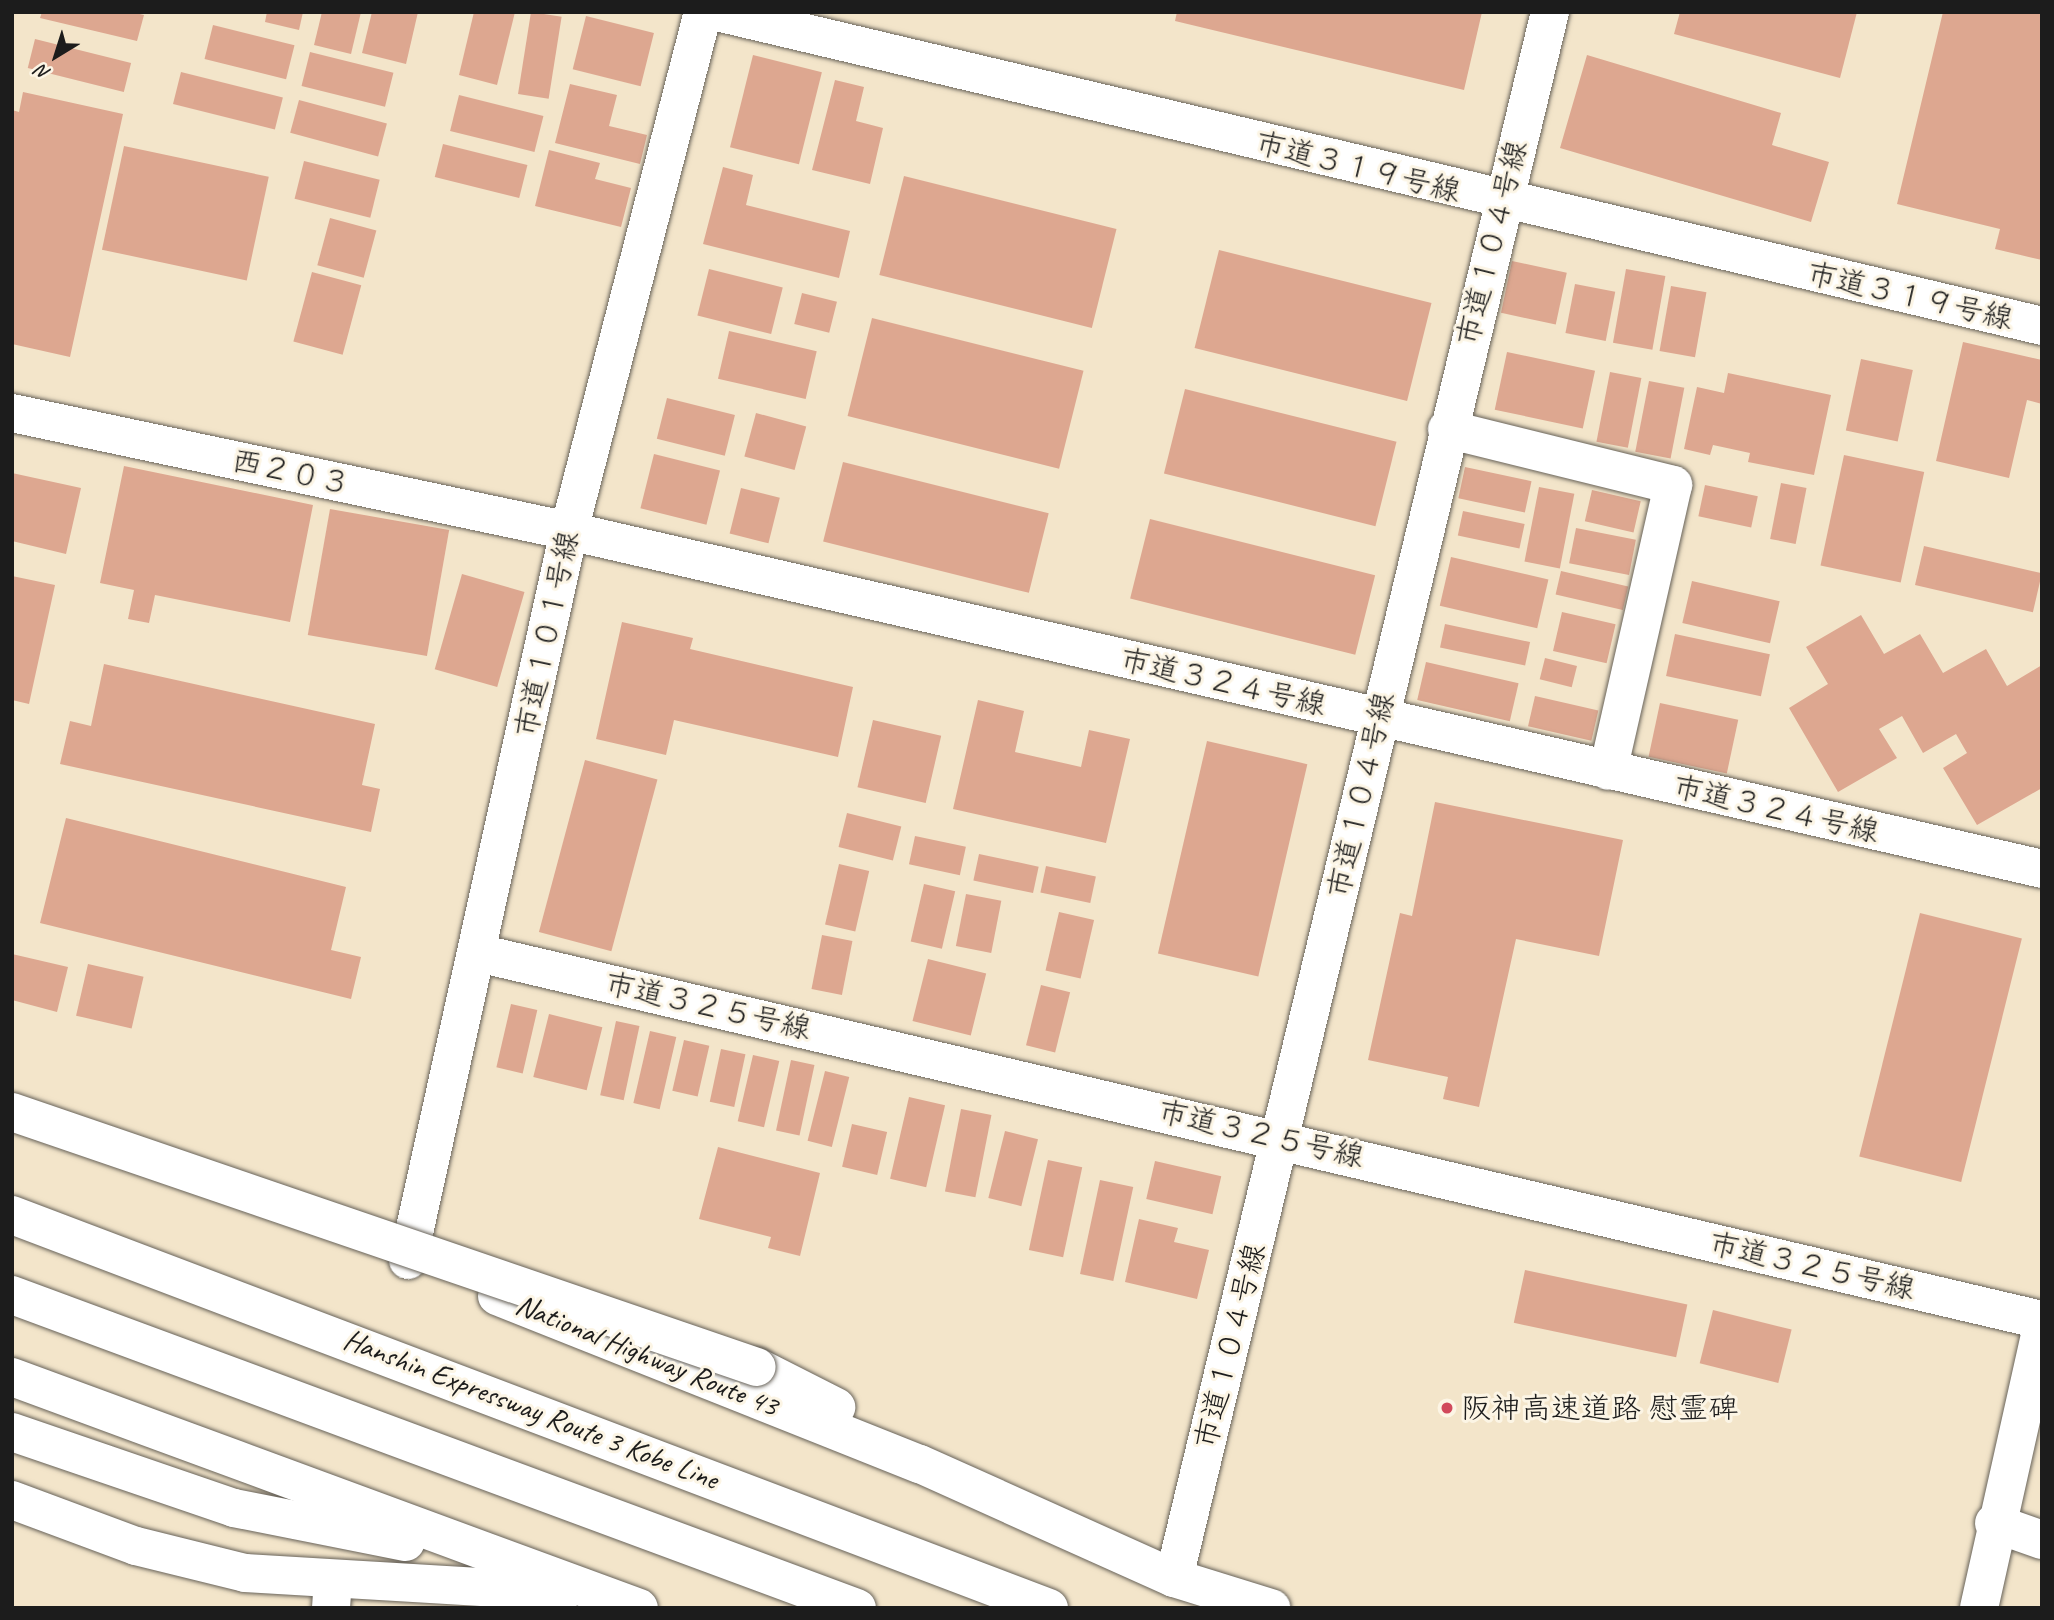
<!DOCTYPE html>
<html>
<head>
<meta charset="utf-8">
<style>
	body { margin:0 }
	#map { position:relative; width:2054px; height:1620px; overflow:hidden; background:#f3e5ca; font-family:Caveat,"Klee One",sans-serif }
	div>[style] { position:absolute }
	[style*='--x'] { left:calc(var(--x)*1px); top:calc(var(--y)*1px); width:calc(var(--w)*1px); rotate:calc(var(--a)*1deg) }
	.building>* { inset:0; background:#dda790; transform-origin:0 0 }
	.roads { filter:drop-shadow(0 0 2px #676259) drop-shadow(0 0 2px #676259) }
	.minor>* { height:38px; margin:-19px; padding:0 19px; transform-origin:19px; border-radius:19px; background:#fff }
	.highway>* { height:38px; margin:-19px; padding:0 19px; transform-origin:19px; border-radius:19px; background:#fff }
	.bridges { filter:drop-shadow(0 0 2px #676259) drop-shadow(0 0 2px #676259) }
	.highway-bridge>* { height:38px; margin:-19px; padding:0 19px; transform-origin:19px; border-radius:19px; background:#fff }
	.dots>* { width:19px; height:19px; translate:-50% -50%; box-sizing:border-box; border:4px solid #fcf5e5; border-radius:50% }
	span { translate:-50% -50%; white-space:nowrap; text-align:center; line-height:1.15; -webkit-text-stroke:6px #fcf5e5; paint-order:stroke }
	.street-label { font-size:30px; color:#1c1c1c }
	.poi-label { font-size:30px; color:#1c1c1c }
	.left { translate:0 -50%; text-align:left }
	.frame { position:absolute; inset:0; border:14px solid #1c1c1c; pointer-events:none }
	.north { position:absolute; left:21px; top:21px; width:70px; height:70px; -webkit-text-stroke:5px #fcf5e5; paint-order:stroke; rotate:218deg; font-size:19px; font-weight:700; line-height:28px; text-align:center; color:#1c1c1c }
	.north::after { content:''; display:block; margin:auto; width:24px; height:32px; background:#1c1c1c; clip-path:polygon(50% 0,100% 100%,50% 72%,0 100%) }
</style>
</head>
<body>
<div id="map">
	<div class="building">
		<div style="clip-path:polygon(42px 12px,131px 12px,144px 15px,137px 41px,40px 18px)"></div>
		<div style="clip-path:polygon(267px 12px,303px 12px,299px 30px,265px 22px)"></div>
		<div style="clip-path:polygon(322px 12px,361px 12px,351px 54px,314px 45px)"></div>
		<div style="clip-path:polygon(372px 12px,418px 12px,406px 64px,362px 53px)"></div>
		<div style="clip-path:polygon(474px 12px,515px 12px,497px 85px,459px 75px)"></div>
		<div style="left:531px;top:12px;width:31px;height:83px;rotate:9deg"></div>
		<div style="clip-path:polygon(1177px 12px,1482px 12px,1464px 90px,1175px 21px)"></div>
		<div style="clip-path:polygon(1680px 12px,1857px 12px,1840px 78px,1674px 34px)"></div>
		<div style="clip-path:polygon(1943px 12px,2042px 12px,2042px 260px,1995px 249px,2000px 229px,1897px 204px)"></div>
		<div style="left:586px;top:16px;width:70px;height:55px;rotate:14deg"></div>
		<div style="left:213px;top:25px;width:84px;height:35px;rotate:14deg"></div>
		<div style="left:35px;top:39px;width:99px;height:30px;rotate:14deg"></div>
		<div style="left:310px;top:52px;width:86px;height:35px;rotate:14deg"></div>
		<div style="left:753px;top:55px;width:71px;height:95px;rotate:14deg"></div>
		<div style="clip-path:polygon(1587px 55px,1781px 113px,1772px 145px,1829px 162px,1811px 222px,1560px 148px)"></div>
		<div style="left:181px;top:72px;width:105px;height:33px;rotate:14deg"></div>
		<div style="clip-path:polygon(835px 80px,864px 87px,856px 121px,883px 128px,870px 184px,812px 170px)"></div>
		<div style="clip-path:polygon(570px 84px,617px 95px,609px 126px,647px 135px,640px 164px,555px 143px)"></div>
		<div style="clip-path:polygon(23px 92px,123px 114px,70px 357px,12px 344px,12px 110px,19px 112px)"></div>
		<div style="left:459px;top:95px;width:87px;height:37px;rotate:14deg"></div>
		<div style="left:299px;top:100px;width:91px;height:34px;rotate:15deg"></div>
		<div style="left:443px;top:144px;width:87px;height:34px;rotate:14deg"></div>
		<div style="left:124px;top:146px;width:148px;height:106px;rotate:12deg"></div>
		<div style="clip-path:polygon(549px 150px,600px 163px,595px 179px,631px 188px,621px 227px,535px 206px)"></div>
		<div style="left:304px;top:161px;width:78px;height:39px;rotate:14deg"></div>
		<div style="clip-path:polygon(723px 167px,753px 175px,746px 205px,850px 231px,839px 278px,703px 244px)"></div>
		<div style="left:904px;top:176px;width:219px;height:102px;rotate:14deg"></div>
		<div style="left:330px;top:218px;width:48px;height:49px;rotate:15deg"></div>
		<div style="left:1219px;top:250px;width:219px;height:101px;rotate:14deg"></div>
		<div style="left:1512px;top:261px;width:56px;height:53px;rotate:12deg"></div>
		<div style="left:709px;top:269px;width:76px;height:48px;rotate:14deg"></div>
		<div style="left:1626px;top:269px;width:40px;height:75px;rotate:10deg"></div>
		<div style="left:312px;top:272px;width:51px;height:72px;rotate:15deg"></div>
		<div style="left:1575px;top:284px;width:41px;height:50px;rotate:11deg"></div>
		<div style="left:1671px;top:286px;width:36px;height:66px;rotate:10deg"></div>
		<div style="left:802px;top:293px;width:36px;height:32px;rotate:14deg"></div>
		<div style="left:872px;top:318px;width:218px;height:101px;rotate:14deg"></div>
		<div style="left:729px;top:331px;width:90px;height:49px;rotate:13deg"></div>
		<div style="clip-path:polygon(1963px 342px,2042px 360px,2042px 404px,2027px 400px,2009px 478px,1936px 461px)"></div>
		<div style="left:1507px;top:352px;width:90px;height:59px;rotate:12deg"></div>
		<div style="left:1861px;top:359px;width:53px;height:73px;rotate:12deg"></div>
		<div style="left:1610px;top:372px;width:32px;height:71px;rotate:11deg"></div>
		<div style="clip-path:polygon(1728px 373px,1831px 395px,1814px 475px,1748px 462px,1750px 453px,1713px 445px,1710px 455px,1684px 449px,1697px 387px,1724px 393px)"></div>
		<div style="left:1649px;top:381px;width:36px;height:72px;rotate:11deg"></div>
		<div style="left:1185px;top:389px;width:218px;height:87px;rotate:14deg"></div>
		<div style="left:667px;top:398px;width:70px;height:42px;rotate:14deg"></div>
		<div style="left:756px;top:413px;width:52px;height:45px;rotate:15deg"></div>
		<div style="left:654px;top:454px;width:68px;height:56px;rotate:14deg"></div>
		<div style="left:1844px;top:455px;width:82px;height:113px;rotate:12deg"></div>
		<div style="left:843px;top:462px;width:212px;height:82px;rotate:14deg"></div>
		<div style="clip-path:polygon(124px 466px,313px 505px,290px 622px,155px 595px,149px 623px,128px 619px,134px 590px,100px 583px)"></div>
		<div style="left:1465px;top:467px;width:68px;height:32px;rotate:12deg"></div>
		<div style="clip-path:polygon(12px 473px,81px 488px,66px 554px,12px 541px)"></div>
		<div style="left:1781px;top:483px;width:26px;height:57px;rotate:11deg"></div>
		<div style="left:1705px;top:485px;width:54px;height:32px;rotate:12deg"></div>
		<div style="left:1539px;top:487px;width:36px;height:76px;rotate:11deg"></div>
		<div style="left:741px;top:488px;width:40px;height:47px;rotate:14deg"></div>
		<div style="left:1592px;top:490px;width:50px;height:32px;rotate:13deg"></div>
		<div style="left:330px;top:509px;width:121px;height:128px;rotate:10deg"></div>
		<div style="left:1463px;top:511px;width:63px;height:25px;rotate:12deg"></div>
		<div style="left:1150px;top:519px;width:232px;height:82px;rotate:14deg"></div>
		<div style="left:1576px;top:528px;width:61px;height:36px;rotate:11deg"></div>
		<div style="left:1924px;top:546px;width:121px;height:40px;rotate:13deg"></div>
		<div style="left:1451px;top:557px;width:100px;height:50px;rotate:13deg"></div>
		<div style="left:1561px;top:571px;width:69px;height:24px;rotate:13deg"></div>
		<div style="left:462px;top:574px;width:65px;height:99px;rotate:16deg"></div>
		<div style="clip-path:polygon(12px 576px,55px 585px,29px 704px,12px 700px)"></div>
		<div style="left:1692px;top:581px;width:90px;height:43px;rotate:13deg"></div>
		<div style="left:1562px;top:612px;width:55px;height:40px;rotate:13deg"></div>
		<div style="clip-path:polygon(1861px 615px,1884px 654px,1920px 634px,1943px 673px,1986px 649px,2007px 686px,2042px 665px,2042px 788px,1977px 825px,1943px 768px,1967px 753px,1956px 734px,1923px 753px,1902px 716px,1879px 729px,1897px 758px,1838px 792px,1789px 708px,1828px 684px,1806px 647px)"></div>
		<div style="clip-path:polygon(622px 622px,693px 638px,690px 649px,853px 687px,838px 757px,674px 720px,666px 755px,596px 739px)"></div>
		<div style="left:1445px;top:624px;width:87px;height:24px;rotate:12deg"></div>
		<div style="left:1675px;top:634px;width:97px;height:43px;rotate:12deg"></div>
		<div style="left:1545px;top:658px;width:33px;height:22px;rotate:14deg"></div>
		<div style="left:1426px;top:662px;width:95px;height:39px;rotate:13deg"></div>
		<div style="clip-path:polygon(104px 664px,375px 724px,362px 785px,380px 789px,371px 832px,60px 764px,70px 721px,91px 726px)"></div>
		<div style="left:1535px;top:696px;width:65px;height:31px;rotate:13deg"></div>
		<div style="clip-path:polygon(978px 700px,1024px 711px,1015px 752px,1081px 767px,1089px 730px,1130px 739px,1106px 843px,953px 809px)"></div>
		<div style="left:1660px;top:703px;width:80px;height:55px;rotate:12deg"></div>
		<div style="left:873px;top:720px;width:70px;height:69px;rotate:13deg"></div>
		<div style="left:1207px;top:741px;width:103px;height:218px;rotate:13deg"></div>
		<div style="left:585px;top:760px;width:75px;height:178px;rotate:15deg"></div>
		<div style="clip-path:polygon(1435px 802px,1623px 840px,1599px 956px,1516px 939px,1479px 1107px,1443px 1099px,1448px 1077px,1368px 1060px,1400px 913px,1412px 916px)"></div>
		<div style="left:847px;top:813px;width:56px;height:35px;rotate:14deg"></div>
		<div style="clip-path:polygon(66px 818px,346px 887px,331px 950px,361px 957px,351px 999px,40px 923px)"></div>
		<div style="left:915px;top:836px;width:52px;height:29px;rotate:12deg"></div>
		<div style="left:979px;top:854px;width:61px;height:27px;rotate:12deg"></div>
		<div style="left:839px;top:864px;width:31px;height:62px;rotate:13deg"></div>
		<div style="left:1046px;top:866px;width:51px;height:27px;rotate:12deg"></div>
		<div style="left:924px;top:884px;width:32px;height:59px;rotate:13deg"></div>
		<div style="left:966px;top:894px;width:36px;height:53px;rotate:11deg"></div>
		<div style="left:1059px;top:912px;width:36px;height:60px;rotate:13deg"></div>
		<div style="left:1920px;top:913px;width:105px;height:251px;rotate:14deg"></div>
		<div style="left:822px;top:935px;width:31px;height:55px;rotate:11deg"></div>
		<div style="clip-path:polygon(12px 954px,68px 967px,57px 1012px,12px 1000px)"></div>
		<div style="left:928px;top:959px;width:60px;height:64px;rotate:14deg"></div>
		<div style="left:88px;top:964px;width:57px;height:53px;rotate:13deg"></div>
		<div style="left:1041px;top:985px;width:30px;height:62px;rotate:14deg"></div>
		<div style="left:511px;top:1004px;width:27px;height:65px;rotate:13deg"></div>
		<div style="left:549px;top:1014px;width:55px;height:65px;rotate:14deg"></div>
		<div style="left:616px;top:1021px;width:24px;height:76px;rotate:12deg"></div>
		<div style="left:650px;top:1031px;width:27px;height:74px;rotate:13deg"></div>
		<div style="left:684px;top:1040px;width:26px;height:52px;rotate:13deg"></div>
		<div style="left:721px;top:1049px;width:25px;height:54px;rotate:12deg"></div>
		<div style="left:753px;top:1055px;width:27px;height:68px;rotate:13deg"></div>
		<div style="left:791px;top:1060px;width:24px;height:72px;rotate:12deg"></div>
		<div style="left:825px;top:1071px;width:25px;height:72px;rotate:14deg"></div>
		<div style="left:909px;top:1097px;width:37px;height:84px;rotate:13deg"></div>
		<div style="left:961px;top:1109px;width:31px;height:84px;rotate:11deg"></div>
		<div style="left:852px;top:1124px;width:36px;height:44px;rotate:13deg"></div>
		<div style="left:1005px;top:1131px;width:34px;height:69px;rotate:14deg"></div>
		<div style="clip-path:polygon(718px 1147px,820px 1173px,800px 1256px,768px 1248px,771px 1237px,699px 1219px)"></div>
		<div style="left:1048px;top:1160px;width:35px;height:92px;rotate:12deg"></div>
		<div style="left:1155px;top:1161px;width:68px;height:39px;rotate:13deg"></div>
		<div style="left:1100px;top:1180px;width:34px;height:96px;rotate:12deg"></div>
		<div style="clip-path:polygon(1139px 1219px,1178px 1228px,1174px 1242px,1209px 1250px,1197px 1299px,1125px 1282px)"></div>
		<div style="left:1525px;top:1270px;width:166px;height:54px;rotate:12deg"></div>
		<div style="left:1713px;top:1310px;width:81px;height:55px;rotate:14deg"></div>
	</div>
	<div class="roads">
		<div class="minor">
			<div style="--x:717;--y:12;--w:1362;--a:13.33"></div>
			<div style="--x:12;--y:413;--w:569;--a:11.96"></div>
			<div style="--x:569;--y:531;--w:1511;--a:12.92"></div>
			<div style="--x:1447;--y:429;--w:233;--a:13.9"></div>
			<div style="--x:1673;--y:485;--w:293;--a:102.8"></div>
			<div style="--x:478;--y:953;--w:1606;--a:13.21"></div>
			<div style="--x:408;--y:1260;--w:747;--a:-77.55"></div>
			<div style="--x:569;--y:531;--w:536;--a:-75.52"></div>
			<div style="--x:1994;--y:1523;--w:51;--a:19.5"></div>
			<div style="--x:1174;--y:1578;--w:1611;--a:-76.5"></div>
			<div style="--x:331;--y:1608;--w:28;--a:-86"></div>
			<div style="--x:1979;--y:1608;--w:288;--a:-77.4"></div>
		</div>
		<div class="highway">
			<div style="--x:12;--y:1215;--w:1109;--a:20.76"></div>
			<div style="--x:12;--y:1295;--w:901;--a:20.33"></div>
			<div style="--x:497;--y:1296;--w:455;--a:21.7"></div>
			<div style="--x:920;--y:1464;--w:278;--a:24.2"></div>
			<div style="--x:1174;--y:1578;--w:102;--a:17.2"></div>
			<div style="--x:757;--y:1367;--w:89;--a:26.9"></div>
			<div style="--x:12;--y:1377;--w:668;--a:20.22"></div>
			<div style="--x:12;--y:1432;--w:235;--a:18.9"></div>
			<div style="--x:234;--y:1508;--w:175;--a:11.2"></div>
			<div style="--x:12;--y:1500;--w:132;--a:20.4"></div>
			<div style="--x:136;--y:1546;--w:112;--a:13.9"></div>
			<div style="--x:245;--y:1573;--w:319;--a:3.4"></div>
		</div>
	</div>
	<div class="bridges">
		<div class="highway-bridge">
			<div style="--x:12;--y:1112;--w:787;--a:18.9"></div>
		</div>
	</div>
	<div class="dots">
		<div style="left:1447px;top:1408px;background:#d1495b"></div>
	</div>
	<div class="street-label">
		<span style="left:1358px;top:167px;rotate:14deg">市道３１９号線</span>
		<span style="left:1492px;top:243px;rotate:-76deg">市道１０４号線</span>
		<span style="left:1910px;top:296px;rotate:13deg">市道３１９号線</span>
		<span style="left:291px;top:472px;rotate:12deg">西２０３</span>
		<span style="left:547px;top:634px;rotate:-78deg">市道１０１号線</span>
		<span style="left:1223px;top:682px;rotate:13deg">市道３２４号線</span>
		<span style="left:1361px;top:795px;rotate:-77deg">市道１０４号線</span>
		<span style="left:1776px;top:809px;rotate:13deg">市道３２４号線</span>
		<span style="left:708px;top:1006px;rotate:13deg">市道３２５号線</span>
		<span style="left:1261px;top:1134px;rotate:13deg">市道３２５号線</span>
		<span style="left:1812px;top:1266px;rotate:13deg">市道３２５号線</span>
		<span style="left:1230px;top:1346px;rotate:-76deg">市道１０４号線</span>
		<span style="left:647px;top:1355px;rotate:22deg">National Highway Route 43</span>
		<span style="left:531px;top:1409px;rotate:21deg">Hanshin Expressway Route 3 Kobe Line</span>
	</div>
	<div class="poi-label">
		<span class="left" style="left:1461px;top:1408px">阪神高速道路 慰霊碑</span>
	</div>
	<div class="frame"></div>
	<div class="north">N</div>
</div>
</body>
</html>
